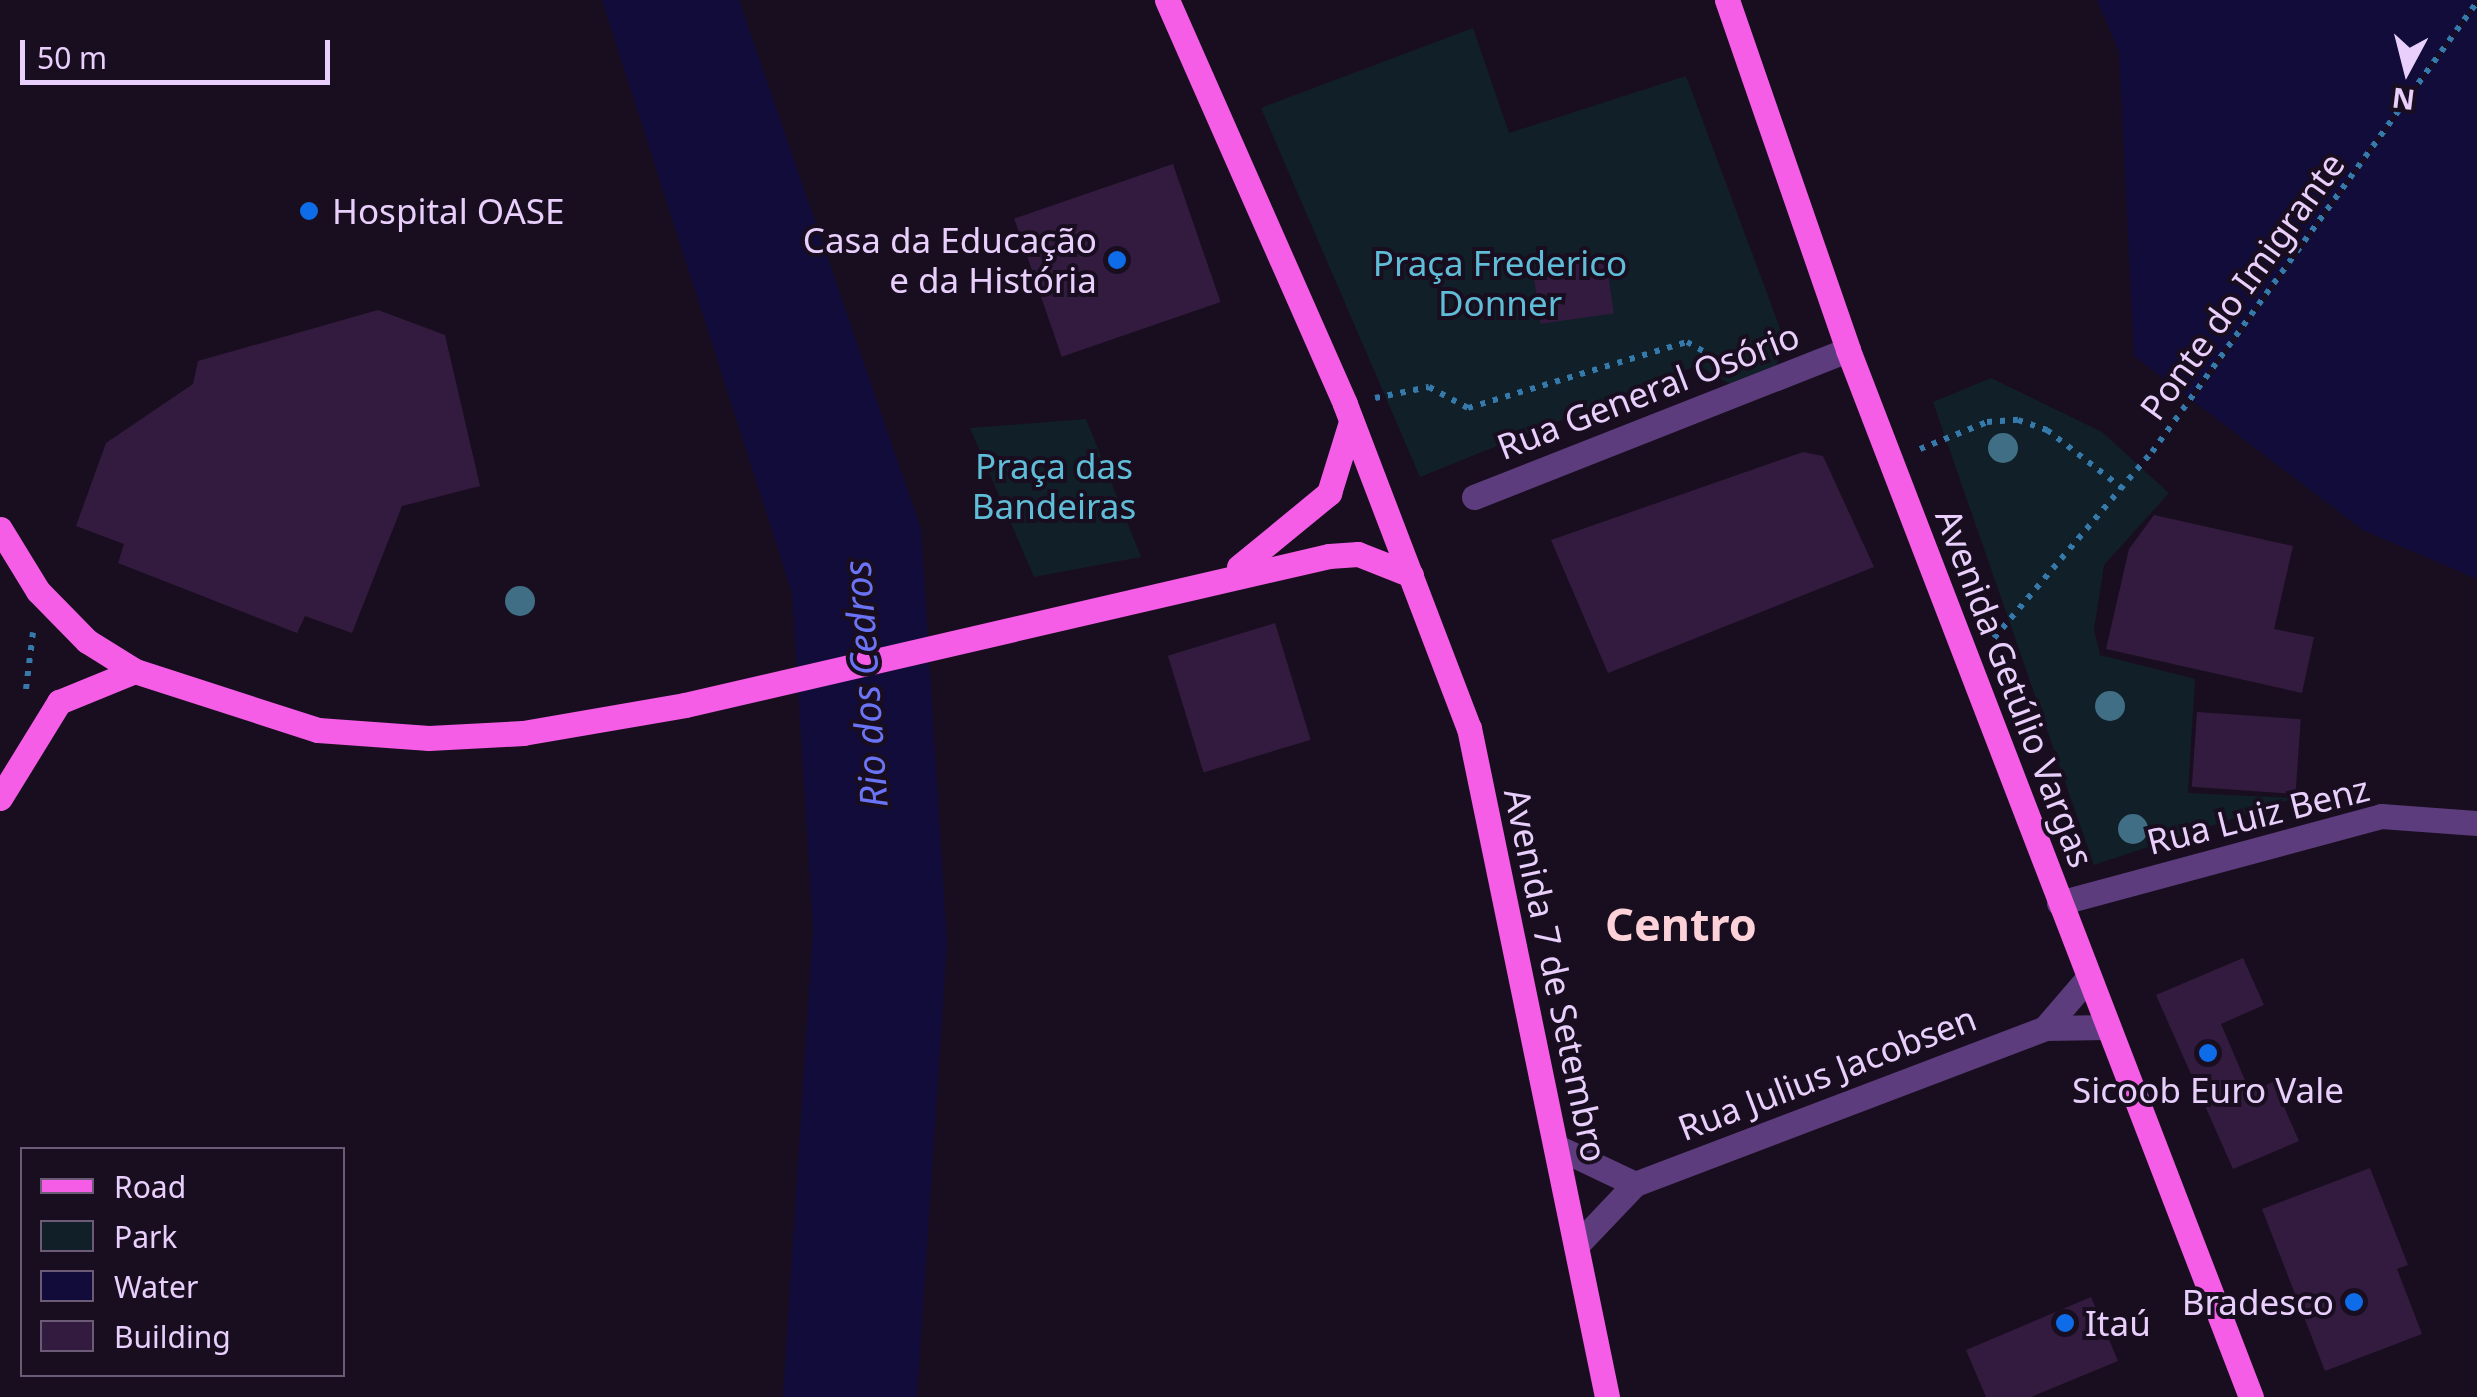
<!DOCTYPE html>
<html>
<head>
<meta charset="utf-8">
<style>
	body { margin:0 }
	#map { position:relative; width:2477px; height:1397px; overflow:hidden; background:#190e1f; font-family:"Noto Sans",sans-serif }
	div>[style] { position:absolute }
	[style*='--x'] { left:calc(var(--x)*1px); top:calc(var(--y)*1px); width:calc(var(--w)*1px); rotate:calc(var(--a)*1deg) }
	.green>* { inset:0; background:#111f29 }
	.water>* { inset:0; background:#110c3a }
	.pier>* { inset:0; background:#190e1f }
	.building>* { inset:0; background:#331b3f; transform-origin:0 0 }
	.path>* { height:6px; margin-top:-3px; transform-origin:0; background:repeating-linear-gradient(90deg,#357aaa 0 5px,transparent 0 13px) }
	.minor>* { height:25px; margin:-12.5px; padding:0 12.5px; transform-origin:12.5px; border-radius:12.5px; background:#5c3c7c }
	.major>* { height:25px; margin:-12.5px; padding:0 12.5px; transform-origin:12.5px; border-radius:12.5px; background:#f55de6 }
	.trees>* { width:30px; height:30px; margin:-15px; border-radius:50%; background:#406e84 }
	.dots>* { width:28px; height:28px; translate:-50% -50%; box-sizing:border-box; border:5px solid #190e1f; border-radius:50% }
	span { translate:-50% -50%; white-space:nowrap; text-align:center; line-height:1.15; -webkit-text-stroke:8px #190e1f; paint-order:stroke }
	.poi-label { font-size:35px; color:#e9cffc }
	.left { translate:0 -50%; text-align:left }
	.right { translate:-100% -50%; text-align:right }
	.park-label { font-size:35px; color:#60bdd7 }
	.street-label { font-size:35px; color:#e9cffc }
	.water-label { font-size:38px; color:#6b74f6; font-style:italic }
	.district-label { font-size:45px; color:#fcd1d8; font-weight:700 }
	.legend { position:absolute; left:20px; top:1147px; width:325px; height:230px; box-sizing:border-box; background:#190e1f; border:2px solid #6c5b77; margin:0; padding:12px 18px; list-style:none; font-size:30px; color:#e9cffc }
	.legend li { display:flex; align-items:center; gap:20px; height:50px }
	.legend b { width:50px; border:2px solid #6c5b77 }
	.north { position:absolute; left:2357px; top:20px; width:100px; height:100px; -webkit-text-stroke:8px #190e1f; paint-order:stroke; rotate:187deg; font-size:28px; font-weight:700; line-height:40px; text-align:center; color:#e9cffc }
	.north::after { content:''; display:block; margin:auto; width:35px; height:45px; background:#e9cffc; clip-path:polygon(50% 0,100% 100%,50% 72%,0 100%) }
	.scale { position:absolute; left:20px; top:40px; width:310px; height:45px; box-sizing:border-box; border:5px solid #e9cffc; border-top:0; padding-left:12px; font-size:30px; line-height:35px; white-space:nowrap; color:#e9cffc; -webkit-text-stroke:8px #190e1f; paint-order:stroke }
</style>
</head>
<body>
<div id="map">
	<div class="green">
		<div style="clip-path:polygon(1473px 28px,1509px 133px,1686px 76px,1784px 339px,1775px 370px,1735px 387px,1698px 365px,1420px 477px,1261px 108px)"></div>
		<div style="clip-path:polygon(1991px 378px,2102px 432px,2169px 493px,2104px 565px,2094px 630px,2100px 655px,2195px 679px,2188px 793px,2295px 798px,2094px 865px,1933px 402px)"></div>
		<div style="clip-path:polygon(1086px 419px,1141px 557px,1034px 577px,970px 428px)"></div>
	</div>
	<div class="water">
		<div style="clip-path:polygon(602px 0,739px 0,921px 529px,947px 943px,917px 1397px,783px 1397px,813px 929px,792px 593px)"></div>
		<div style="clip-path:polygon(2097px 0,2477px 0,2477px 579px,2363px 530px,2134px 356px,2119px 52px)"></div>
	</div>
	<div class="pier">
		<div style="clip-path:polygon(2477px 0,2477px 5px,2190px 405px,2186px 402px)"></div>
	</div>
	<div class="building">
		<div style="left:1173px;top:164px;width:146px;height:168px;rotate:71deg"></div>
		<div style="left:1606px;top:259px;width:55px;height:74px;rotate:82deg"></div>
		<div style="clip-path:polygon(378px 310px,445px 335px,480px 486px,402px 506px,352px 633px,305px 616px,297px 633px,118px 563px,124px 544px,76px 526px,106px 443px,193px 384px,198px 361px)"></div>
		<div style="clip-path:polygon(1803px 452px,1823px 456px,1874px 567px,1608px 673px,1551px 540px)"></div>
		<div style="clip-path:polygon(2154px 515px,2293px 546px,2274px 629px,2314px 637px,2302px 693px,2106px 649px,2129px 549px)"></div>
		<div style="left:1275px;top:623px;width:122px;height:112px;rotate:73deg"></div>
		<div style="left:2197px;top:712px;width:104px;height:75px;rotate:4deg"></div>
		<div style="clip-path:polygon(2243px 958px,2264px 1005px,2221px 1024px,2250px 1092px,2273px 1082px,2299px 1141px,2233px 1169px,2156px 995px)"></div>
		<div style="clip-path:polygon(2370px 1168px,2408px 1265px,2397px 1269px,2422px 1334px,2325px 1371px,2262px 1209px)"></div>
		<div style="clip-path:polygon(2091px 1297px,2118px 1361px,2031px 1397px,1986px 1397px,1966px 1350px)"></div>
	</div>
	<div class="path">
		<div style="--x:1375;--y:398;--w:55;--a:-11.5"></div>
		<div style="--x:1429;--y:387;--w:44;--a:28.3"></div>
		<div style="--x:1468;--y:408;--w:229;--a:-16.8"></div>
		<div style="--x:1687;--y:342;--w:45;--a:29.4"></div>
		<div style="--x:1920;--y:449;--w:72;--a:-21.9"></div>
		<div style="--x:1987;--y:422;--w:31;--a:-4"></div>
		<div style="--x:2018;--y:420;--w:31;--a:19"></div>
		<div style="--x:2047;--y:430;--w:95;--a:37.7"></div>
		<div style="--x:1994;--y:638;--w:244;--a:-49.7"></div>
		<div style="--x:2152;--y:452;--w:555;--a:-54.16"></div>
		<div style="--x:26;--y:689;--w:57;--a:-83"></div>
	</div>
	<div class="minor">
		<div style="--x:1474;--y:497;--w:402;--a:-21.5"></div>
		<div style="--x:2059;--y:903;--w:334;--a:-15.1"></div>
		<div style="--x:2381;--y:816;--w:96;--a:4.2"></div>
		<div style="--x:2045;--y:1028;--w:66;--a:-49.3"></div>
		<div style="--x:1557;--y:1147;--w:86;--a:25.4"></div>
		<div style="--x:1576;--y:1246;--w:86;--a:-46.4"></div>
		<div style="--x:1635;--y:1184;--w:439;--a:-20.8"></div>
		<div style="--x:2045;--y:1028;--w:62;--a:-0.9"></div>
	</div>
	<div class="major">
		<div style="--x:1167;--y:0;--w:441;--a:66.2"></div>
		<div style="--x:1345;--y:404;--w:347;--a:69.1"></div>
		<div style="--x:1469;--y:728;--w:683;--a:78.34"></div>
		<div style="--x:1727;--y:0;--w:370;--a:70.9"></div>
		<div style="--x:1848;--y:350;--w:1122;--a:68.95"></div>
		<div style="--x:0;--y:529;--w:73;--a:58.5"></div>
		<div style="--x:38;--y:591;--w:70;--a:45.6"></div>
		<div style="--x:87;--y:641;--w:57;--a:32"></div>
		<div style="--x:135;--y:671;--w:192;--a:17.9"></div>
		<div style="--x:318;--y:730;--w:111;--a:4.1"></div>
		<div style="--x:429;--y:738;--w:94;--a:-3"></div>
		<div style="--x:523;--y:733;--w:164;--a:-9.8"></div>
		<div style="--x:685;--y:705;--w:661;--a:-13.03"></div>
		<div style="--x:1329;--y:556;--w:29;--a:-4"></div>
		<div style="--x:1358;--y:554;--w:57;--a:21.6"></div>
		<div style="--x:1239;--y:567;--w:117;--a:-39.4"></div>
		<div style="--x:1329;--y:493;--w:71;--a:-72.8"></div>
		<div style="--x:0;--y:798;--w:113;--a:-58.4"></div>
		<div style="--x:59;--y:702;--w:82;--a:-22.2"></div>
	</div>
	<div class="trees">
		<div style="left:2003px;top:448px"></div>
		<div style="left:520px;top:601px"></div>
		<div style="left:2110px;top:706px"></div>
		<div style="left:2133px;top:829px"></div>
	</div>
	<div class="dots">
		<div style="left:309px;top:211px;background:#0e6ce9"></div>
		<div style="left:1117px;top:260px;background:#0e6ce9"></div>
		<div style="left:2208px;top:1053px;background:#0e6ce9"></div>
		<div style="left:2354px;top:1302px;background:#0e6ce9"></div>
		<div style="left:2065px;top:1323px;background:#0e6ce9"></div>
	</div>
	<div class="poi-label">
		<span class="left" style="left:332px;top:211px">Hospital OASE</span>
		<span class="right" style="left:1097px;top:260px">Casa da Educação<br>e da História</span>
		<span style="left:2208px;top:1090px">Sicoob Euro Vale</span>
		<span class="right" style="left:2334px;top:1302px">Bradesco</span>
		<span class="left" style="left:2085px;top:1323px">Itaú</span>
	</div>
	<div class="park-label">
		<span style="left:1500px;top:283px">Praça Frederico<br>Donner</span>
		<span style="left:1054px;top:486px">Praça das<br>Bandeiras</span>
	</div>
	<div class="street-label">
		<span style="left:2242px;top:286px;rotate:-54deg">Ponte do Imigrante</span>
		<span style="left:1648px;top:391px;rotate:-21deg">Rua General Osório</span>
		<span style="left:2015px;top:688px;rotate:69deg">Avenida Getúlio Vargas</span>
		<span style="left:2258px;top:815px;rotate:-14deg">Rua Luiz Benz</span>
		<span style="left:1556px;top:975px;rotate:78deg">Avenida 7 de Setembro</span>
		<span style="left:1827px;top:1073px;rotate:-21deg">Rua Julius Jacobsen</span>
	</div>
	<div class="water-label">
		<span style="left:865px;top:684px;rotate:-94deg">Rio dos Cedros</span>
	</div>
	<div class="district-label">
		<span style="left:1681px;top:924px">Centro</span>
	</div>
	<ul class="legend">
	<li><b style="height:12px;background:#f55de6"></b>Road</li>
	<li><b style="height:28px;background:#111f29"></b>Park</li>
	<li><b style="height:28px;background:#110c3a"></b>Water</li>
	<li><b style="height:28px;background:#331b3f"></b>Building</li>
	</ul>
	<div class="north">N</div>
	<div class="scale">50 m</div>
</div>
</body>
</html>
